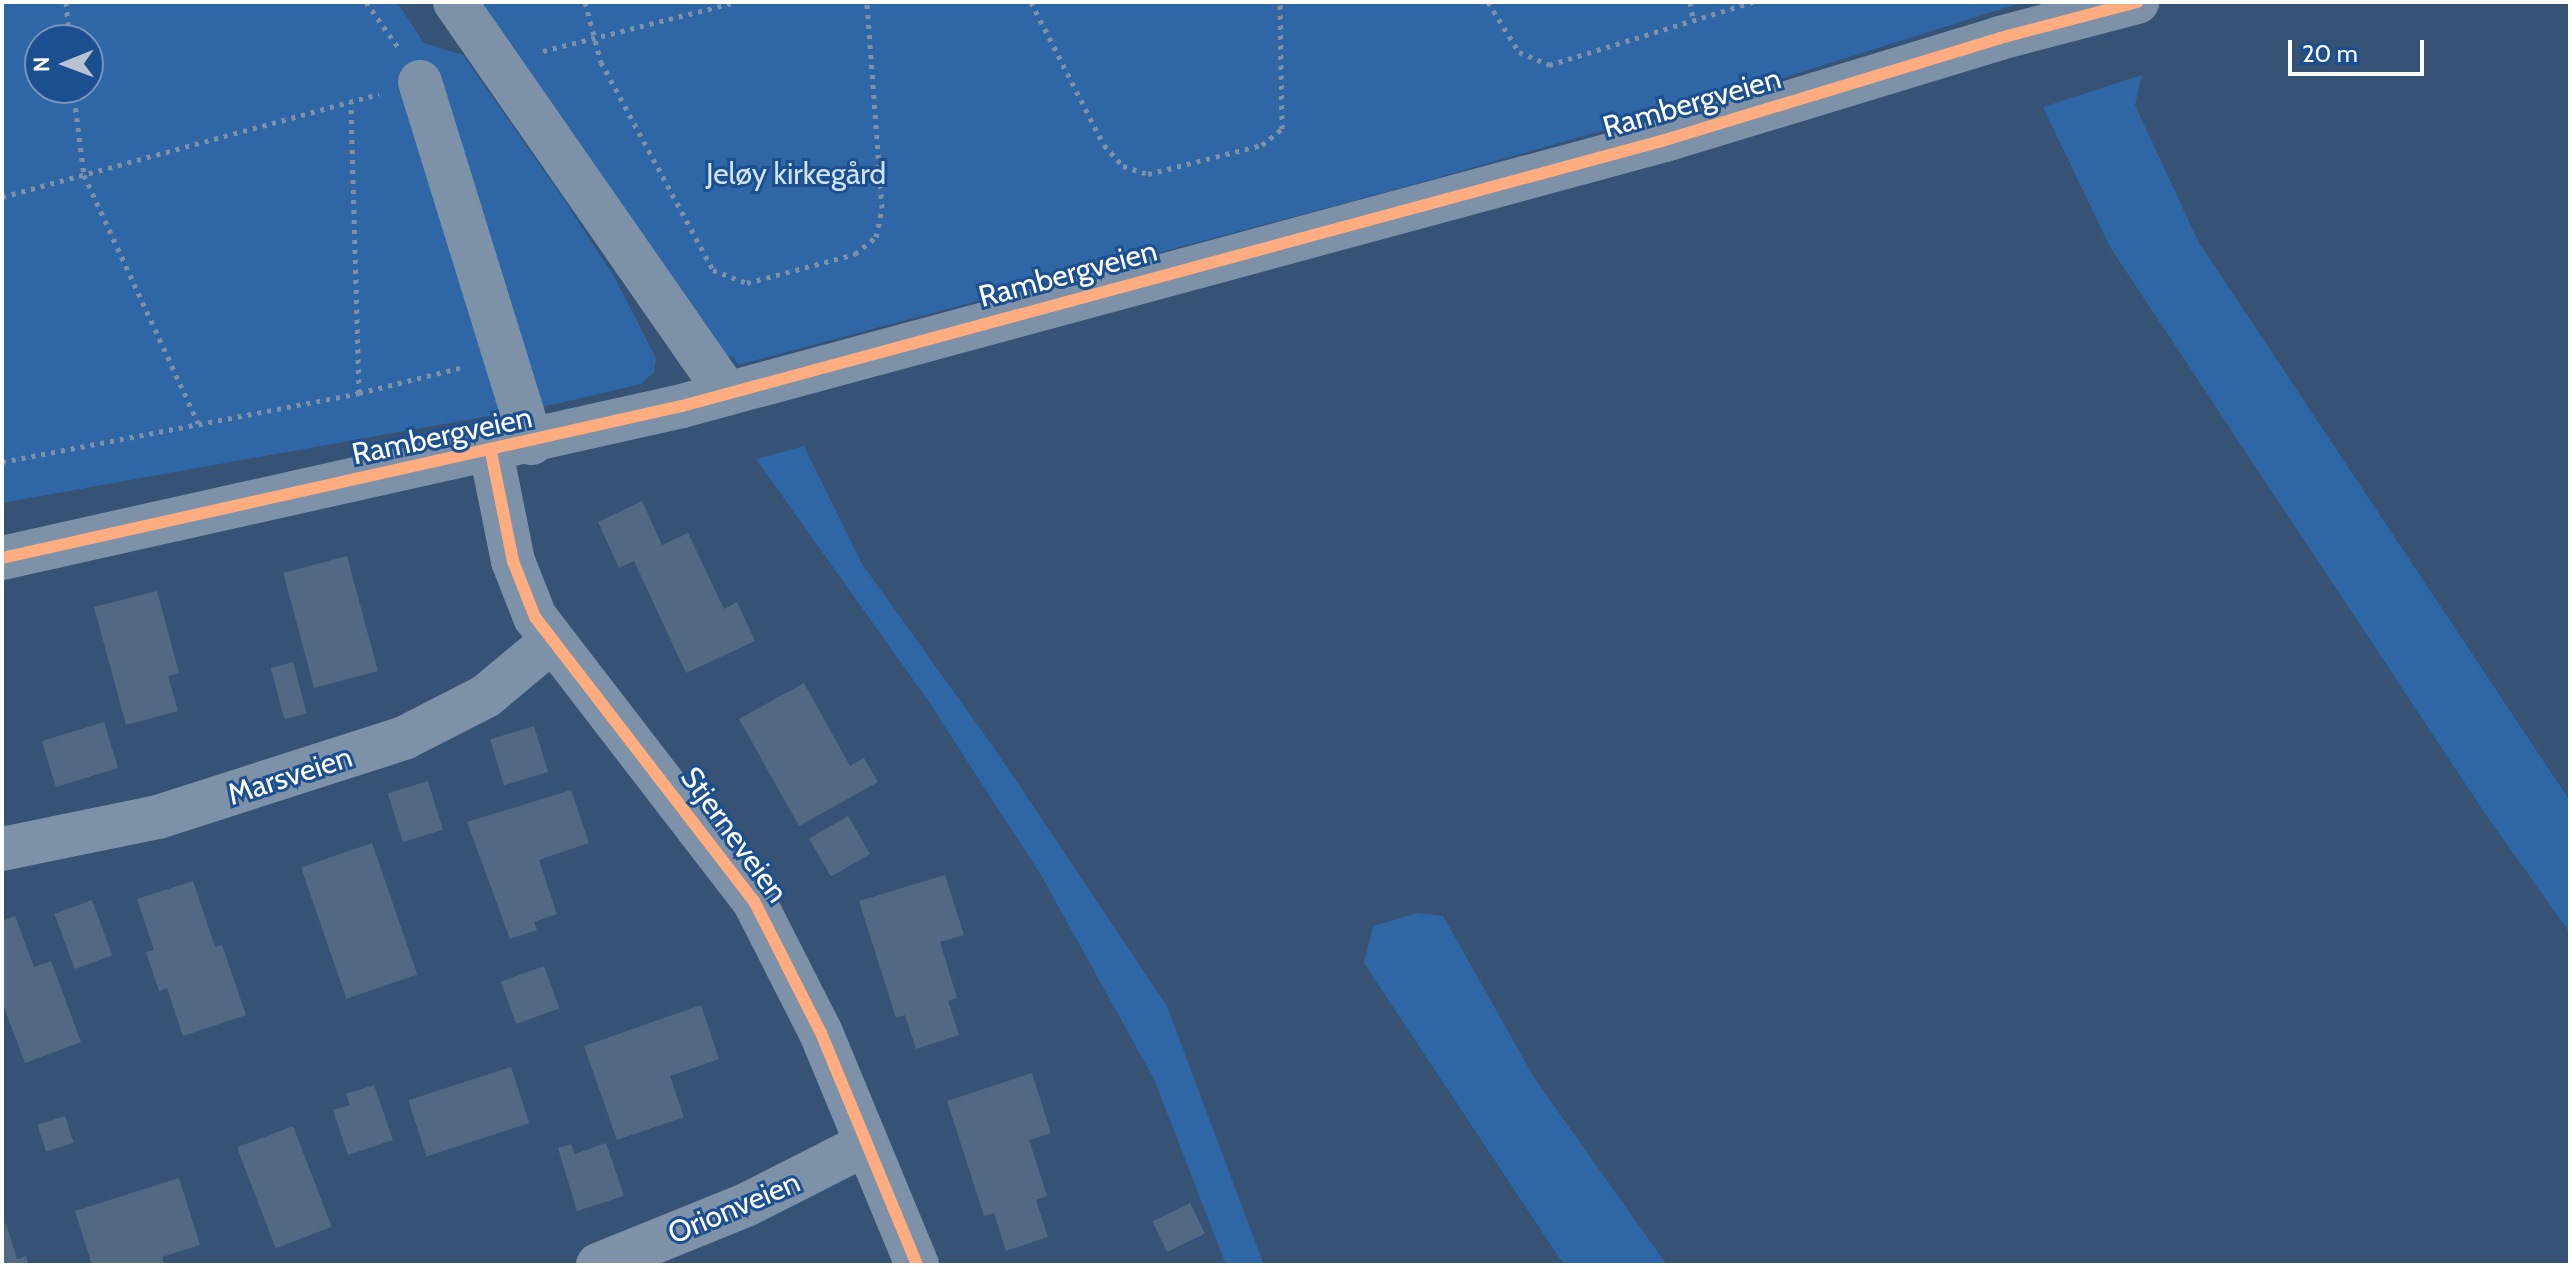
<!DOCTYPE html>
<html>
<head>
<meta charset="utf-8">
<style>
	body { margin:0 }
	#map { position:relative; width:2572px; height:1267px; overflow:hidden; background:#365274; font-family:Cabin,sans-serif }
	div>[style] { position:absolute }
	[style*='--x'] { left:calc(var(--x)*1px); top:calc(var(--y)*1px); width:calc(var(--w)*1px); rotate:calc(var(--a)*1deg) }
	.green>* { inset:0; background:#2f66a5 }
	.building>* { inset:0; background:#526984; transform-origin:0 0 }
	.path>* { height:5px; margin-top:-2.5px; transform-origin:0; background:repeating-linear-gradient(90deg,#7d92a8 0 4px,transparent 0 10px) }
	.minor>* { height:44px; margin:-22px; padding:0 22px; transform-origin:22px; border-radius:22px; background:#7d92a8 }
	.cycleway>* { height:12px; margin:-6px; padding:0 6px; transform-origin:6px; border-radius:6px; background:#ffac80 }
	span { translate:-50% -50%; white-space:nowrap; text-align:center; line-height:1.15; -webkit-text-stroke:6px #1b4f8f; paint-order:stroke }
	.street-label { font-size:30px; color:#fff }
	.park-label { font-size:30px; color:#cfe3fa }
	.frame { position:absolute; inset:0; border:4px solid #fff; pointer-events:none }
	.north { position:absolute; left:24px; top:24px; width:80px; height:80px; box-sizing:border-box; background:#1b4f8f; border:2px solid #7695bc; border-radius:50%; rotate:269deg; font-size:22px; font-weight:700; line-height:32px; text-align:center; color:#fff }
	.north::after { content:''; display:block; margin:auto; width:28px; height:36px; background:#b9c2ce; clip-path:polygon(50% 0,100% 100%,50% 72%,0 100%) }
	.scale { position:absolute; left:2288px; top:40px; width:136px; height:36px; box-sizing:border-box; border:4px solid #fff; border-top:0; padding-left:10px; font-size:24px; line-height:28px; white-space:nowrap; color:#fff; -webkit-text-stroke:6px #1b4f8f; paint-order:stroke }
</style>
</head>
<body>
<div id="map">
	<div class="green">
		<div style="clip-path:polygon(evenodd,2px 2px,397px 2px,424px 43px,463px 55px,556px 188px,615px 278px,656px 358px,654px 372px,641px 384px,556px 404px,2px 503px,2px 2px,40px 40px,88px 40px,88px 88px,40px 88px,40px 40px)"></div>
		<div style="clip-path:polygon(463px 2px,2024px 2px,1735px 93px,1401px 188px,738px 365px,733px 356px,721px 360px)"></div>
		<div style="clip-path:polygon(2142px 75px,2135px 105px,2199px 243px,2570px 801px,2570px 933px,2488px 818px,2110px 247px,2043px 107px)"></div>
		<div style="clip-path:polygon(804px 446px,862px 564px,992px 745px,1167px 1006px,1264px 1265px,1226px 1265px,1154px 1079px,1041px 875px,927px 699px,756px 459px)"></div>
		<div style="clip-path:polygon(1417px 913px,1443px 916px,1535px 1079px,1667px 1265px,1564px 1265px,1364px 963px,1373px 926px)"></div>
	</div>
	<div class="building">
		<div style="clip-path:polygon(642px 501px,662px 545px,688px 533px,724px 609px,737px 602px,755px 641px,686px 673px,634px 561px,619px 568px,598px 522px)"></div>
		<div style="left:347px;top:556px;width:119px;height:66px;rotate:75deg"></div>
		<div style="clip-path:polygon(157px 591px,179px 673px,168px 676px,178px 711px,126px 725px,94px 607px)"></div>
		<div style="left:293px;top:662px;width:53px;height:23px;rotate:75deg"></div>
		<div style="clip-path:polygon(804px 683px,850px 766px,864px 758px,878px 782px,799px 826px,739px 719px)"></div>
		<div style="left:104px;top:722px;width:48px;height:65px;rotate:73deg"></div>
		<div style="left:534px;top:726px;width:48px;height:46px;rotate:73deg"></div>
		<div style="left:428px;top:781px;width:51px;height:42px;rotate:73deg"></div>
		<div style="clip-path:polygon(571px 790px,589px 843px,539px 860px,557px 914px,534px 922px,537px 930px,510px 939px,467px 822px)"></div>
		<div style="left:848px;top:816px;width:44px;height:45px;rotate:60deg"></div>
		<div style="left:372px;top:843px;width:139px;height:75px;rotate:71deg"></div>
		<div style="clip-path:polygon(945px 875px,964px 935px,940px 942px,957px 998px,948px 1001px,959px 1035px,916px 1049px,905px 1015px,896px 1018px,859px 901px)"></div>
		<div style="clip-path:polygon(193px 881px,215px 947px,222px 945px,246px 1015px,183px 1036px,167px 988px,159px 991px,146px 952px,154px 950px,137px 899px)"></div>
		<div style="left:92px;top:900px;width:59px;height:40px;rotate:70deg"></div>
		<div style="clip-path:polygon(15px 916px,34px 967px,51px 961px,81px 1042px,25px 1063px,2px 1002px,2px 921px)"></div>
		<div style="left:544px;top:966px;width:45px;height:46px;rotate:70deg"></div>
		<div style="clip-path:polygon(701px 1005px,719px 1059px,670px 1076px,684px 1117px,617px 1140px,584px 1046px)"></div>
		<div style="left:511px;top:1067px;width:59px;height:108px;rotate:72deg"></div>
		<div style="clip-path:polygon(1032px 1073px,1051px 1133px,1029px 1140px,1047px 1196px,1036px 1200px,1048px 1237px,1006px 1251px,994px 1213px,984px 1216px,947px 1101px)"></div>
		<div style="clip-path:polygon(374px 1085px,393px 1140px,348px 1155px,333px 1110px,350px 1105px,346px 1094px)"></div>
		<div style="left:65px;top:1116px;width:28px;height:29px;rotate:72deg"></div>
		<div style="left:293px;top:1126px;width:108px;height:60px;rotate:69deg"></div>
		<div style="clip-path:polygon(606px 1143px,624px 1196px,577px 1211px,558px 1148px,571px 1144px,575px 1154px)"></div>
		<div style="clip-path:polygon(179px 1178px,200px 1245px,162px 1257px,165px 1265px,92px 1265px,75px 1211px)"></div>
		<div style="left:1190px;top:1203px;width:34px;height:42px;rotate:64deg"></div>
		<div style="clip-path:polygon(5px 1221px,17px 1259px,26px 1256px,29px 1265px,2px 1265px)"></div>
	</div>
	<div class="path">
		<div style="--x:66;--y:2;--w:38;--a:85"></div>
		<div style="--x:366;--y:2;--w:55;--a:54.6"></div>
		<div style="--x:585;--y:2;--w:62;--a:75.1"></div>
		<div style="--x:601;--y:62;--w:236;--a:61.7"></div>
		<div style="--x:713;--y:270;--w:36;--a:21"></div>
		<div style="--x:747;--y:283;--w:112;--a:-15"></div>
		<div style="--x:855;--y:254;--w:27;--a:-39"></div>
		<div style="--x:876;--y:237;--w:30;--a:-78"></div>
		<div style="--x:882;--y:208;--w:207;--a:-94.2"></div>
		<div style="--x:1031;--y:2;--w:161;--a:63"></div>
		<div style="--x:1104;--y:145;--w:28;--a:48"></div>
		<div style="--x:1123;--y:166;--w:26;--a:18"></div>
		<div style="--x:1148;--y:174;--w:118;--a:-14.3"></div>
		<div style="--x:1262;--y:145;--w:26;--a:-39"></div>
		<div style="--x:1282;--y:129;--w:127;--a:-90.9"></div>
		<div style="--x:1488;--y:2;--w:59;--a:58.2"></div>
		<div style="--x:1519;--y:52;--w:33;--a:23"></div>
		<div style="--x:1549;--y:65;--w:214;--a:-17.2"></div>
		<div style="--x:1690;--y:2;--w:17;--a:80"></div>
		<div style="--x:543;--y:51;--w:199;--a:-14.2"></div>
		<div style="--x:73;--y:88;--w:88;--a:82.8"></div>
		<div style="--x:84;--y:175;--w:273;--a:65.3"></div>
		<div style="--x:2;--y:197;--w:391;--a:-15.3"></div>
		<div style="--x:359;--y:393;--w:107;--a:-14"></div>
		<div style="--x:2;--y:462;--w:364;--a:-10.9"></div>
		<div style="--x:359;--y:393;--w:291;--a:-91.6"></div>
	</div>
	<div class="minor">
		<div style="--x:455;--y:2;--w:477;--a:55.2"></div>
		<div style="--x:420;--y:82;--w:378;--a:72.8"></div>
		<div style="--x:491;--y:452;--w:111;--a:78.6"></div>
		<div style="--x:513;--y:561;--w:60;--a:68.6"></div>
		<div style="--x:535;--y:617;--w:359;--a:52.4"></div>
		<div style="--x:754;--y:901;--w:148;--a:63.1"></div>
		<div style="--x:821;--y:1033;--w:251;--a:67.5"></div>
		<div style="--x:2;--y:558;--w:697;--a:-12.6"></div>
		<div style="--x:682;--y:406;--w:1018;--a:-15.14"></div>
		<div style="--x:1665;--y:140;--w:350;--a:-16.9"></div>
		<div style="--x:2000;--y:38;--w:142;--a:-14.7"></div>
		<div style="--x:2;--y:849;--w:159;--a:-11.6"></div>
		<div style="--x:158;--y:817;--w:258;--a:-17.8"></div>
		<div style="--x:404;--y:738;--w:92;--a:-27.1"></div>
		<div style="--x:486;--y:696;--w:86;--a:-39.8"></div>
		<div style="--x:598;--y:1265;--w:160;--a:-22.1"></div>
		<div style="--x:746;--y:1205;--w:135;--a:-26.9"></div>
	</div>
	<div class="cycleway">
		<div style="--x:491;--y:452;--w:111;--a:78.6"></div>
		<div style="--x:513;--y:561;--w:60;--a:68.6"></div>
		<div style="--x:535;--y:617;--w:359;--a:52.4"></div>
		<div style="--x:754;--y:901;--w:148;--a:63.1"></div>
		<div style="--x:821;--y:1033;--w:251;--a:67.5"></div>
		<div style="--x:2;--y:558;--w:697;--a:-12.6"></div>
		<div style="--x:682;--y:406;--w:1018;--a:-15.14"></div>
		<div style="--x:1665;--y:140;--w:350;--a:-16.9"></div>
		<div style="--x:2000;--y:38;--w:142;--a:-14.7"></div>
	</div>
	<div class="street-label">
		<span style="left:1692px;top:103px;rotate:-16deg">Rambergveien</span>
		<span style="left:1068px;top:274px;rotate:-15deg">Rambergveien</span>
		<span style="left:442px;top:436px;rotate:-12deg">Rambergveien</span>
		<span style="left:290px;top:776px;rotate:-18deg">Marsveien</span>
		<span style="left:734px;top:835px;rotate:54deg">Stjerneveien</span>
		<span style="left:734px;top:1208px;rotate:-23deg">Orionveien</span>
	</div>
	<div class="park-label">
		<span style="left:796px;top:174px">Jeløy kirkegård</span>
	</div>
	<div class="frame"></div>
	<div class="north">N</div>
	<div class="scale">20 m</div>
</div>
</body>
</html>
